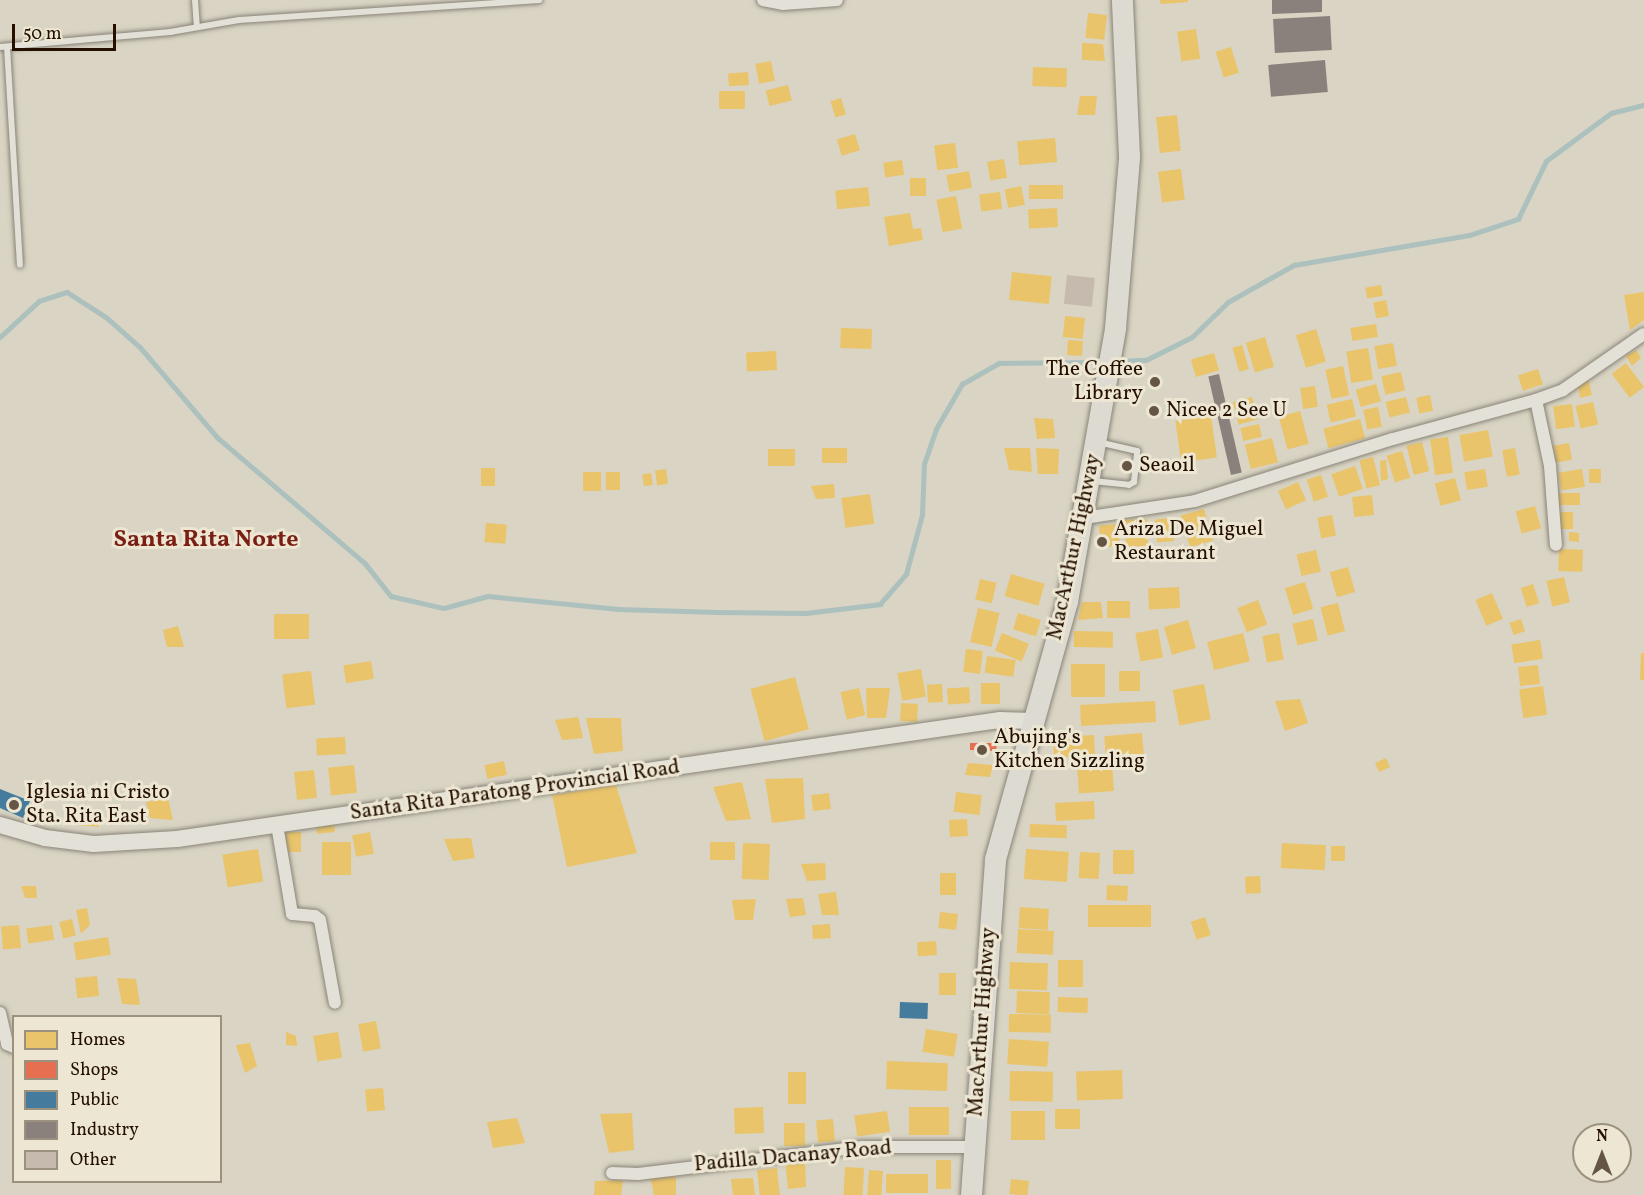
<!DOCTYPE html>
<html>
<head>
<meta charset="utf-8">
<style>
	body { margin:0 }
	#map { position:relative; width:1644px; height:1195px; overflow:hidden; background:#d9d4c3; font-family:Vollkorn,serif }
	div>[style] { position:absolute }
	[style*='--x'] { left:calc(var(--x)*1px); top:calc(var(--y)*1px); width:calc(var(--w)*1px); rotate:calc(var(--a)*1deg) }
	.homes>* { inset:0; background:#e9c46a; transform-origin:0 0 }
	.shops>* { inset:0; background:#e76f51 }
	.public>* { inset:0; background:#457b9d; transform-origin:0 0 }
	.industry>* { inset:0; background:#8a817c; transform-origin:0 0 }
	.stream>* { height:4.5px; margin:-2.25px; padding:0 2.25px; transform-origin:2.25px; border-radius:2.25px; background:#acc0bd }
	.building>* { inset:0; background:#c6baae; transform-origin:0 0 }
	.roads { filter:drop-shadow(0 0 2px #898478) drop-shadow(0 0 2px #898478) }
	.lane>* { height:6px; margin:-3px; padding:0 3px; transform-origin:3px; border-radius:3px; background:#e2e0d7 }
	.street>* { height:12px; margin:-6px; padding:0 6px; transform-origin:6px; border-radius:6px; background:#e2e0d7 }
	.secondary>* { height:16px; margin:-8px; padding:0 8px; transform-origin:8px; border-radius:8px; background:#e2e0d7 }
	.highway>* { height:21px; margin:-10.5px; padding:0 10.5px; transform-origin:10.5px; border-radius:10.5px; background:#dddad1 }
	.dots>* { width:16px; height:16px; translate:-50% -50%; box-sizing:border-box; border:3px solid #ece6d3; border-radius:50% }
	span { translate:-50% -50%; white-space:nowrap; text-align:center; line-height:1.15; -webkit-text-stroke:6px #ece6d3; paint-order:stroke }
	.poi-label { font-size:21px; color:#251000 }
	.right { translate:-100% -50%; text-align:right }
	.left { translate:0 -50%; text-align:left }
	.street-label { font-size:21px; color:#251000 }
	.quarter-label { font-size:24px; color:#7a1f14; font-weight:700 }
	.legend { position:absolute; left:12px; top:1015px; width:210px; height:168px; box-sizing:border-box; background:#ece6d3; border:2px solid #9c907f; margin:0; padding:8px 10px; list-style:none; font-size:18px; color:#251000 }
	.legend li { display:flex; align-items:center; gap:12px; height:30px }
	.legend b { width:30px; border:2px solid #9c907f }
	.north { position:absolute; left:1572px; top:1123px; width:60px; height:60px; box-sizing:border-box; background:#ece6d3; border:2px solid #9c907f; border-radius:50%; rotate:0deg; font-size:16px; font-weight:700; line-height:24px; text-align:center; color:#251000 }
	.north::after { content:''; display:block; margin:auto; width:21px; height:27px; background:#645544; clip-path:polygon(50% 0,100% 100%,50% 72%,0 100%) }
	.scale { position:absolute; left:12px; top:24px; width:104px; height:27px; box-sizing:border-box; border:3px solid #251000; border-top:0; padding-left:8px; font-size:18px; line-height:21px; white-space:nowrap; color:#251000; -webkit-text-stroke:4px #ece6d3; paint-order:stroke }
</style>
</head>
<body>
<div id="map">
	<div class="homes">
		<div style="clip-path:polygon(1160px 0,1188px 0,1188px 2px,1161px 4px)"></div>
		<div style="left:1088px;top:13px;width:19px;height:25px;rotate:6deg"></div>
		<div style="left:1196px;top:29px;width:30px;height:19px;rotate:82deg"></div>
		<div style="clip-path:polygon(1082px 43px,1103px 44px,1105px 61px,1082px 60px)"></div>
		<div style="left:1231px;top:47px;width:27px;height:16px;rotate:73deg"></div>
		<div style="left:771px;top:61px;width:20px;height:16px;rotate:79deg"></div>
		<div style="left:1033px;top:67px;width:34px;height:19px;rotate:2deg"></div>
		<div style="left:748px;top:72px;width:13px;height:20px;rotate:86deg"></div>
		<div style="left:788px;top:85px;width:16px;height:23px;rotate:76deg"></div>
		<div style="left:719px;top:91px;width:26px;height:18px"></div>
		<div style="clip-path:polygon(1080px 96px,1097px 96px,1095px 115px,1077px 115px)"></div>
		<div style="left:841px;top:98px;width:17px;height:11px;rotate:73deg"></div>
		<div style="left:1177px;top:115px;width:36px;height:21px;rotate:84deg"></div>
		<div style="left:855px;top:134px;width:17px;height:19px;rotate:73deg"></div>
		<div style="left:1055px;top:138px;width:24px;height:38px;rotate:85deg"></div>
		<div style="left:955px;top:143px;width:25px;height:21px;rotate:83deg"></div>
		<div style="left:1004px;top:159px;width:19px;height:17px;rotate:81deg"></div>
		<div style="left:902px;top:160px;width:15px;height:19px;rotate:82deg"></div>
		<div style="left:1181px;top:169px;width:31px;height:23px;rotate:83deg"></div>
		<div style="left:969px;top:171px;width:17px;height:23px;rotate:80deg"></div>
		<div style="left:910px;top:178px;width:16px;height:18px"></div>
		<div style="left:1029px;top:185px;width:34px;height:14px"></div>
		<div style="left:1021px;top:186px;width:19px;height:17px;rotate:78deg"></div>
		<div style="left:868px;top:187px;width:19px;height:33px;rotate:84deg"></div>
		<div style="left:1000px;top:192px;width:17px;height:21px;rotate:83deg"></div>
		<div style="left:956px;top:196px;width:33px;height:20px;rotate:79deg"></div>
		<div style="left:1057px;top:208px;width:19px;height:29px;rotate:87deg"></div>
		<div style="clip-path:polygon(910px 213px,913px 229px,921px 228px,923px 240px,889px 246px,884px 217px)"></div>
		<div style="left:1012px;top:272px;width:40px;height:28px;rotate:6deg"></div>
		<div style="left:1381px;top:285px;width:11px;height:16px;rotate:80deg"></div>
		<div style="clip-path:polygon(1644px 292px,1644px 320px,1630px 330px,1624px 295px)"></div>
		<div style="left:1386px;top:300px;width:16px;height:13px;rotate:79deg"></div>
		<div style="left:1065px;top:316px;width:20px;height:21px;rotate:6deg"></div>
		<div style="left:1376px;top:324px;width:13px;height:26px;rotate:81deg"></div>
		<div style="left:841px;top:328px;width:31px;height:20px;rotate:2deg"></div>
		<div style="left:1316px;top:329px;width:34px;height:21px;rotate:73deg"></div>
		<div style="left:1265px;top:337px;width:31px;height:20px;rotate:73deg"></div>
		<div style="left:1068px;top:340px;width:15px;height:15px;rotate:4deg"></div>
		<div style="left:1393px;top:343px;width:23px;height:19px;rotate:80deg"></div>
		<div style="left:1242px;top:345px;width:25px;height:10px;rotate:74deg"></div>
		<div style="left:1368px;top:348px;width:32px;height:22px;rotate:81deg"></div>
		<div style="clip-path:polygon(1636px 350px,1641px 358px,1632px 366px,1626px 356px)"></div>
		<div style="left:776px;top:351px;width:19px;height:30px;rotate:87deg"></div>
		<div style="left:1214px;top:353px;width:18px;height:24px;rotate:74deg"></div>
		<div style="left:1626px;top:363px;width:30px;height:18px;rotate:53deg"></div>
		<div style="left:1343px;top:366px;width:30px;height:18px;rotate:78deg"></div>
		<div style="left:1538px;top:369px;width:16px;height:21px;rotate:72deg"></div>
		<div style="left:1401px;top:372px;width:19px;height:20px;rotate:78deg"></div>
		<div style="clip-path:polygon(1588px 379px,1592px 395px,1580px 398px,1578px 385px)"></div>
		<div style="left:1376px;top:384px;width:18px;height:21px;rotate:74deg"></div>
		<div style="left:1315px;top:386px;width:21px;height:15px;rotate:82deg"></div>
		<div style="left:1430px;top:395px;width:16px;height:14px;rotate:79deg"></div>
		<div style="left:1252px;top:397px;width:23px;height:20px;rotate:75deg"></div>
		<div style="left:1406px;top:397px;width:16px;height:21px;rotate:76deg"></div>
		<div style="left:1352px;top:399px;width:18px;height:26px;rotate:77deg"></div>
		<div style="left:1593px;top:402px;width:23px;height:18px;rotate:77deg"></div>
		<div style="left:1572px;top:404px;width:23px;height:19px;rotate:83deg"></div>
		<div style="left:1378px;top:407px;width:20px;height:15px;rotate:79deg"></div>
		<div style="left:1300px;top:411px;width:34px;height:22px;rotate:75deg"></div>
		<div style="left:1211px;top:416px;width:42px;height:36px;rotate:82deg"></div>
		<div style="clip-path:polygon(1034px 418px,1053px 419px,1055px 438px,1037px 439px)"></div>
		<div style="left:1360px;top:419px;width:20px;height:38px;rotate:75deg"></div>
		<div style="left:1259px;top:424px;width:13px;height:19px;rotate:77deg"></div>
		<div style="left:1488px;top:430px;width:27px;height:29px;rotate:80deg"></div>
		<div style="left:1448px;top:437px;width:36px;height:18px;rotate:82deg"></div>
		<div style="left:1272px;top:438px;width:25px;height:28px;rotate:76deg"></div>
		<div style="left:1422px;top:442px;width:30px;height:16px;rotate:76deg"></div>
		<div style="left:1569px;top:443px;width:17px;height:16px;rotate:80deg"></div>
		<div style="left:847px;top:448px;width:15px;height:25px;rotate:90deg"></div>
		<div style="clip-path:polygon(1004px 448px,1030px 448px,1032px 472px,1009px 470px)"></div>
		<div style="clip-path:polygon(1036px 448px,1059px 449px,1058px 474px,1038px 474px)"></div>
		<div style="left:1515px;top:448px;width:27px;height:13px;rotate:80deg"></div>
		<div style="left:768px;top:449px;width:27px;height:17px"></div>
		<div style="left:1402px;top:451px;width:28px;height:16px;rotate:73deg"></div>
		<div style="left:1373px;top:457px;width:29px;height:14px;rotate:76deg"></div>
		<div style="clip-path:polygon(1386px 460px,1388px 479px,1381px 481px,1380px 461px)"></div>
		<div style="left:1355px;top:466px;width:24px;height:25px;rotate:71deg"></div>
		<div style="left:495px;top:468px;width:18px;height:14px;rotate:90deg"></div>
		<div style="left:666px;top:469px;width:15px;height:11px;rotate:82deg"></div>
		<div style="left:1485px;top:469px;width:18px;height:21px;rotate:81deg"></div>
		<div style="left:1582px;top:469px;width:18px;height:24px;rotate:81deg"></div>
		<div style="left:1589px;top:469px;width:12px;height:14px"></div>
		<div style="left:583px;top:472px;width:18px;height:19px"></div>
		<div style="left:606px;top:472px;width:14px;height:18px"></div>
		<div style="left:651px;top:473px;width:12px;height:9px;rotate:81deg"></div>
		<div style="left:1321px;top:475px;width:23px;height:15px;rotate:72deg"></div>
		<div style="left:1455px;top:478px;width:23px;height:21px;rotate:75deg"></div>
		<div style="left:1298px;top:482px;width:20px;height:22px;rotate:66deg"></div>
		<div style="clip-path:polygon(834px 484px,835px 498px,816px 499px,811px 486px)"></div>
		<div style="left:1556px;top:493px;width:24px;height:12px"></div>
		<div style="left:870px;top:494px;width:30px;height:29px;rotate:82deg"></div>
		<div style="left:1372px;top:495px;width:20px;height:20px;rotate:84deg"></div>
		<div style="left:1535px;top:506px;width:23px;height:20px;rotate:75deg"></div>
		<div style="left:1204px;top:509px;width:33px;height:24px;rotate:74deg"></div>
		<div style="left:1558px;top:512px;width:15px;height:17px"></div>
		<div style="left:1332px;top:515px;width:21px;height:15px;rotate:79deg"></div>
		<div style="left:1172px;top:518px;width:23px;height:17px;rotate:85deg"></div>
		<div style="left:1147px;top:519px;width:27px;height:22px;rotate:88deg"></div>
		<div style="left:486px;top:523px;width:21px;height:19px;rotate:5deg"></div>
		<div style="left:1118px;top:524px;width:22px;height:19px;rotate:85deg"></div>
		<div style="clip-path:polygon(1569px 532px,1579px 533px,1579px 542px,1569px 541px)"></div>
		<div style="left:1559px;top:549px;width:24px;height:22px;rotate:2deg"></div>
		<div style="left:1316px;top:550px;width:22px;height:20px;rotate:77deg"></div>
		<div style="left:1348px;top:567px;width:26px;height:19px;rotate:74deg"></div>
		<div style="left:1011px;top:574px;width:35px;height:23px;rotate:16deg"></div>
		<div style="left:1564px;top:577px;width:26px;height:18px;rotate:77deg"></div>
		<div style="left:980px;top:579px;width:17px;height:21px;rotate:13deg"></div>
		<div style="left:1305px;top:582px;width:28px;height:21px;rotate:73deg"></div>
		<div style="left:1533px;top:584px;width:20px;height:13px;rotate:72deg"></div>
		<div style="left:1179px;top:587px;width:21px;height:31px;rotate:87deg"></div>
		<div style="left:1492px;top:593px;width:28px;height:18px;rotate:67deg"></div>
		<div style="left:1258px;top:600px;width:26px;height:22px;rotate:69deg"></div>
		<div style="left:1130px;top:601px;width:17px;height:23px;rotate:90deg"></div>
		<div style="clip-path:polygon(1082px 602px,1101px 602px,1103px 618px,1078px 620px)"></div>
		<div style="left:1338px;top:603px;width:29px;height:18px;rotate:76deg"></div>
		<div style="left:978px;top:608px;width:22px;height:35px;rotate:13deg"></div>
		<div style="left:1018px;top:613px;width:24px;height:17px;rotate:17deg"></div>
		<div style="left:309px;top:614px;width:25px;height:35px;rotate:90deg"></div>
		<div style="left:1313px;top:619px;width:22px;height:21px;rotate:77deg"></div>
		<div style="left:1521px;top:619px;width:13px;height:12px;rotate:72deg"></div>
		<div style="left:1188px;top:620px;width:29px;height:25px;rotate:74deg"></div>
		<div style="clip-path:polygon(178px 626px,184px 647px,167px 647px,163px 630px)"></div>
		<div style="left:1158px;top:629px;width:29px;height:23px;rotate:80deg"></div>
		<div style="left:1074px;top:631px;width:39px;height:16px;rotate:1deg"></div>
		<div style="left:1002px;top:633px;width:29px;height:19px;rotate:22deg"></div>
		<div style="left:1243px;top:633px;width:29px;height:37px;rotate:76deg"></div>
		<div style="left:1279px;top:633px;width:27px;height:17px;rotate:80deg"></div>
		<div style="left:1540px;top:640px;width:19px;height:29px;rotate:81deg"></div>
		<div style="left:966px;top:649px;width:17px;height:23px;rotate:7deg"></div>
		<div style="clip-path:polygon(1641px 653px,1644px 653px,1644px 680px,1640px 680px)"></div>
		<div style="left:987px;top:656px;width:29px;height:17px;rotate:8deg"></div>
		<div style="left:371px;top:661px;width:18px;height:28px;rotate:81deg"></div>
		<div style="left:1071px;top:664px;width:34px;height:33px"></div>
		<div style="left:1538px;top:665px;width:19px;height:20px;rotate:84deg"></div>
		<div style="left:921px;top:669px;width:28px;height:24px;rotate:80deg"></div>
		<div style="left:311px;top:671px;width:34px;height:29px;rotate:83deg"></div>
		<div style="left:1119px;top:671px;width:21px;height:20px"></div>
		<div style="left:795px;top:677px;width:54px;height:46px;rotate:75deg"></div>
		<div style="left:1000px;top:683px;width:21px;height:19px;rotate:90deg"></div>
		<div style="left:942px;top:684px;width:18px;height:15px;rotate:87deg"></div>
		<div style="left:1204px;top:684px;width:36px;height:32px;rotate:79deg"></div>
		<div style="left:1543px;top:686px;width:29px;height:24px;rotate:82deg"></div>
		<div style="left:969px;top:687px;width:16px;height:22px;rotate:86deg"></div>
		<div style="left:859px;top:688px;width:28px;height:19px;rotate:77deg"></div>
		<div style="clip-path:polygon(866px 688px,890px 688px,886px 718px,867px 718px)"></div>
		<div style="clip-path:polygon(1300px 699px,1308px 723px,1285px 731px,1275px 701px)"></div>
		<div style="left:1155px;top:701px;width:21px;height:75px;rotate:87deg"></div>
		<div style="left:901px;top:703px;width:17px;height:18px;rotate:3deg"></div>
		<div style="clip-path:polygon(578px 717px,583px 738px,562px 740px,555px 720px)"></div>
		<div style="clip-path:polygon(586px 718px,621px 718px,623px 751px,594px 754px)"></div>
		<div style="left:1142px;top:733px;width:22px;height:38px;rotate:85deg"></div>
		<div style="left:1094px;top:735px;width:21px;height:41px;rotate:87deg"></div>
		<div style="left:345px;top:737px;width:17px;height:29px;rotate:87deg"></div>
		<div style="left:1386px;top:758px;width:10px;height:12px;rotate:66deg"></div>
		<div style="left:504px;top:761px;width:14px;height:20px;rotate:78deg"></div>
		<div style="clip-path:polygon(968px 763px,993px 765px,990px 777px,965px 775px)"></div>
		<div style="left:1112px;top:764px;width:27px;height:35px;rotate:86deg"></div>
		<div style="left:354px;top:765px;width:28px;height:26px;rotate:84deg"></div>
		<div style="left:314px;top:770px;width:28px;height:20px;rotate:84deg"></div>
		<div style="clip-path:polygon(803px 778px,805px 819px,772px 823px,765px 779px)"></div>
		<div style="clip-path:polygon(742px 782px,751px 819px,726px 821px,713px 787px)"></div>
		<div style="clip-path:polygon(616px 785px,637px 853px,567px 867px,552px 795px)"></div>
		<div style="left:956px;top:792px;width:26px;height:20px;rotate:7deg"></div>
		<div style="left:829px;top:793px;width:16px;height:18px;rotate:83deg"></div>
		<div style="clip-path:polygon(168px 798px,173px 820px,150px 818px,146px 802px)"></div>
		<div style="left:1094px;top:801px;width:18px;height:39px;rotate:87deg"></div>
		<div style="left:79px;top:810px;width:21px;height:15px;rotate:5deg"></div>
		<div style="left:967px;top:819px;width:17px;height:18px;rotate:87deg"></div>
		<div style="left:334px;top:823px;width:9px;height:18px;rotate:84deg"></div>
		<div style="left:1030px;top:824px;width:37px;height:13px;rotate:2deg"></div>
		<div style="left:286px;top:832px;width:15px;height:20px"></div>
		<div style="left:370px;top:832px;width:22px;height:18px;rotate:80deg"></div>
		<div style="clip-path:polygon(471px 838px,475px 858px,453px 861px,444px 839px)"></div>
		<div style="left:322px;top:842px;width:29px;height:33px"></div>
		<div style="left:710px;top:842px;width:25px;height:18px"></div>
		<div style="left:743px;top:843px;width:27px;height:36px;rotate:2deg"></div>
		<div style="left:1282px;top:843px;width:44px;height:25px;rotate:3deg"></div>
		<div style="left:1345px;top:846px;width:15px;height:14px;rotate:90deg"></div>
		<div style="left:258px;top:849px;width:33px;height:36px;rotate:81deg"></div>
		<div style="left:1026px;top:849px;width:43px;height:30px;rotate:4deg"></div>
		<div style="left:1113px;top:850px;width:21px;height:24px"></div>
		<div style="left:1080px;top:852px;width:20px;height:26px;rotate:3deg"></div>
		<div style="clip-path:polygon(825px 863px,826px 880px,807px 881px,801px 864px)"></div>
		<div style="left:956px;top:873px;width:22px;height:16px;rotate:90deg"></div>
		<div style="left:1260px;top:876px;width:17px;height:15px;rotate:87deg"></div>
		<div style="left:1107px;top:885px;width:21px;height:15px;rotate:3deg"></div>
		<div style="clip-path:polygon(21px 886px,36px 886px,37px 898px,25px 898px)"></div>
		<div style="clip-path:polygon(836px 892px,839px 915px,822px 915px,818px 894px)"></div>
		<div style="clip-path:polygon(803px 898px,806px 915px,790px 917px,786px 899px)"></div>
		<div style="clip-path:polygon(756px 899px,753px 920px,735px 920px,732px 900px)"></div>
		<div style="left:1151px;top:905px;width:22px;height:63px;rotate:90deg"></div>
		<div style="left:1020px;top:907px;width:29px;height:21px;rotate:4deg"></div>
		<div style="clip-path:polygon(87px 908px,90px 925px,81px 934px,76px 910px)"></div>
		<div style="left:940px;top:912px;width:18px;height:16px;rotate:6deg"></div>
		<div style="left:1205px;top:917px;width:19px;height:15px;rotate:72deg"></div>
		<div style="left:72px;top:919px;width:17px;height:13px;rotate:77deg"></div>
		<div style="left:830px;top:924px;width:14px;height:18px;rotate:86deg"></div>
		<div style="left:19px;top:925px;width:23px;height:18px;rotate:85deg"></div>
		<div style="left:52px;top:925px;width:15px;height:26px;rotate:82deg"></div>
		<div style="left:1018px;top:929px;width:36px;height:24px;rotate:3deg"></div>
		<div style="left:108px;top:937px;width:18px;height:35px;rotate:81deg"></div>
		<div style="left:936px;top:941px;width:14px;height:19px;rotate:86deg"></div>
		<div style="left:1058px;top:960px;width:25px;height:27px"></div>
		<div style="left:1010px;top:962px;width:38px;height:27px;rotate:2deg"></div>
		<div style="left:939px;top:973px;width:17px;height:22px"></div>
		<div style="left:97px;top:976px;width:20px;height:22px;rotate:84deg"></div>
		<div style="clip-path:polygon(117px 978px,136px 979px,140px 1005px,122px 1004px)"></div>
		<div style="left:1017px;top:991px;width:33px;height:22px;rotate:2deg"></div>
		<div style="left:1058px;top:997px;width:30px;height:15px;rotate:2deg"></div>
		<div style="left:1009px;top:1014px;width:42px;height:18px;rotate:1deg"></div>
		<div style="left:376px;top:1021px;width:28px;height:18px;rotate:80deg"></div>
		<div style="left:926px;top:1029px;width:32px;height:23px;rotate:9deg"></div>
		<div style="clip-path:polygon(286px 1032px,296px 1036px,297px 1046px,286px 1045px)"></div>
		<div style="left:338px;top:1032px;width:26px;height:25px;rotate:81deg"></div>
		<div style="left:1009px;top:1039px;width:40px;height:25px;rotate:4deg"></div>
		<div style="clip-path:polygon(250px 1043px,257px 1066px,245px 1073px,236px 1045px)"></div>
		<div style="left:887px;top:1061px;width:61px;height:28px;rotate:2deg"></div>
		<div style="left:1122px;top:1070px;width:29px;height:46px;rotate:88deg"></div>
		<div style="left:1010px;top:1071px;width:43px;height:30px;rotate:1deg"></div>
		<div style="left:806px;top:1072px;width:32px;height:18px;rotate:90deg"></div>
		<div style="left:383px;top:1088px;width:22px;height:18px;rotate:85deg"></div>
		<div style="left:763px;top:1107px;width:26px;height:29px;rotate:88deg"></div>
		<div style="left:909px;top:1107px;width:40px;height:28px"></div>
		<div style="left:1055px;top:1109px;width:25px;height:20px"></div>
		<div style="left:887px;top:1111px;width:21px;height:33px;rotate:82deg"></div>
		<div style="left:1045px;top:1111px;width:29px;height:34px;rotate:90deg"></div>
		<div style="clip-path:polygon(632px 1113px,634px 1150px,609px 1153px,600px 1114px)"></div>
		<div style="clip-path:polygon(517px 1118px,525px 1143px,493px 1148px,487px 1122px)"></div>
		<div style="left:833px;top:1119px;width:22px;height:17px;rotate:85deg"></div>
		<div style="left:784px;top:1123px;width:21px;height:23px"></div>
		<div style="clip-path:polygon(785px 1160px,805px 1160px,806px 1187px,788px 1189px)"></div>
		<div style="left:936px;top:1160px;width:15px;height:29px"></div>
		<div style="left:845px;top:1167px;width:19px;height:28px;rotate:3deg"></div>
		<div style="left:777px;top:1168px;width:27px;height:20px;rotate:84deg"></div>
		<div style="left:869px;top:1170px;width:14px;height:25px;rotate:4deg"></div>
		<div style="left:886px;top:1174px;width:42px;height:19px"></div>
		<div style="clip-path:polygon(650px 1176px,676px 1177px,676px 1195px,654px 1195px)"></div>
		<div style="clip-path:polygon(753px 1178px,755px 1195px,733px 1195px,731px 1179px)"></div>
		<div style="left:1011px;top:1179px;width:18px;height:15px;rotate:6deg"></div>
		<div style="clip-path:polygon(623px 1180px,621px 1195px,594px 1195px,595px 1181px)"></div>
	</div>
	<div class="shops">
		<div style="clip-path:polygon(970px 743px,997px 743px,996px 751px,970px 750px)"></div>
	</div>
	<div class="public">
		<div style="clip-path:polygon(0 789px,30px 801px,23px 818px,0 808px)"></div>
		<div style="left:900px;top:1002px;width:28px;height:16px;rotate:2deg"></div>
	</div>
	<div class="industry">
		<div style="clip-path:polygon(1272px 0,1322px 0,1322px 12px,1272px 14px)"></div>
		<div style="left:1330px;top:16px;width:34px;height:57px;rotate:87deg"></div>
		<div style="left:1325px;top:60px;width:32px;height:57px;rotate:85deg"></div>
		<div style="left:1219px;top:374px;width:101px;height:11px;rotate:77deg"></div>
	</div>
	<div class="stream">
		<div style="--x:0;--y:337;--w:53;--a:-42.7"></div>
		<div style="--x:39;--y:301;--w:29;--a:-18"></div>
		<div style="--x:67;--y:292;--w:46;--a:32.7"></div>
		<div style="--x:106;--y:317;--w:45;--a:41.4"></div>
		<div style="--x:140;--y:347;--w:120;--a:49.4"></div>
		<div style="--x:218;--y:438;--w:193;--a:40.4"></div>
		<div style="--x:365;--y:563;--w:42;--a:51.8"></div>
		<div style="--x:391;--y:596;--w:54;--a:12.8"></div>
		<div style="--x:444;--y:608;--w:46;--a:-15.3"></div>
		<div style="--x:488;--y:596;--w:131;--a:5.7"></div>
		<div style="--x:618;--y:609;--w:99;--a:1.7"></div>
		<div style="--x:717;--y:612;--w:89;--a:0.6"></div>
		<div style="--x:806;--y:613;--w:75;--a:-6.9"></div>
		<div style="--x:880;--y:604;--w:40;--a:-49"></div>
		<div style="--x:906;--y:574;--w:61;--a:-74.8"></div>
		<div style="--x:922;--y:515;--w:51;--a:-87.8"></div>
		<div style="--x:924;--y:464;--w:37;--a:-71"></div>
		<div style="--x:936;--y:429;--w:52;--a:-60"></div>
		<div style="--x:962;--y:384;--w:43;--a:-29.6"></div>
		<div style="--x:999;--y:363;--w:104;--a:-0.6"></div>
		<div style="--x:1114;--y:361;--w:32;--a:-2"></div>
		<div style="--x:1146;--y:360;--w:51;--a:-26.6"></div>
		<div style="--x:1192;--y:337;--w:50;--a:-44.2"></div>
		<div style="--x:1228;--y:302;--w:76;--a:-29.3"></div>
		<div style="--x:1294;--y:265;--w:179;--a:-9.7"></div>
		<div style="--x:1470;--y:235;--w:51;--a:-18.4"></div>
		<div style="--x:1518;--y:219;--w:64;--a:-64.2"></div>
		<div style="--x:1546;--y:161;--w:81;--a:-36.4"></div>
		<div style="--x:1611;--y:113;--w:34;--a:-14"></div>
	</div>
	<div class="building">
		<div style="left:1067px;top:275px;width:28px;height:29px;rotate:6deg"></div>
	</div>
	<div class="roads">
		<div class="lane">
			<div style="--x:195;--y:0;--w:26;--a:86"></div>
			<div style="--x:0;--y:47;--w:171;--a:-5"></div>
			<div style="--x:170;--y:32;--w:70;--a:-9.9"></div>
			<div style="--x:239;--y:20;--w:301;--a:-3.8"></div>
			<div style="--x:7;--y:47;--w:218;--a:86.6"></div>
			<div style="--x:1093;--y:481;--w:36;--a:6"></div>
			<div style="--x:1129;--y:485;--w:6;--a:-31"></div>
			<div style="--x:1134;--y:482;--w:31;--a:-84"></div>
			<div style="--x:1137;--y:451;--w:40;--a:-167"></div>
		</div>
		<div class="street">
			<div style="--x:763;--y:0;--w:20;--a:11"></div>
			<div style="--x:783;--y:4;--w:54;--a:-4.2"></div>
			<div style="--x:1536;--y:400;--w:67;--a:78"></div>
			<div style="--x:1550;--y:466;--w:79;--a:85.7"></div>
			<div style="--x:1084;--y:518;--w:112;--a:-8.7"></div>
			<div style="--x:1195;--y:501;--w:207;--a:-17.4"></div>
			<div style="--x:1393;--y:439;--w:148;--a:-15.3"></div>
			<div style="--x:1536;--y:400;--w:29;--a:-20"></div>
			<div style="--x:1563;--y:390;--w:98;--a:-34.7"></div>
			<div style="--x:277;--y:825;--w:90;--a:80.4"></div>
			<div style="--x:292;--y:914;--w:23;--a:5"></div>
			<div style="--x:315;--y:916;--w:6;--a:39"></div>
			<div style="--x:320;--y:920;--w:84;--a:79.8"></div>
			<div style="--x:0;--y:1013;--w:32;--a:77"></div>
			<div style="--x:7;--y:1044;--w:8;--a:23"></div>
			<div style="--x:612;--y:1173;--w:26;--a:2"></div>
			<div style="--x:638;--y:1174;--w:226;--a:-6.9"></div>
			<div style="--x:862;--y:1147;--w:113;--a:0"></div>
		</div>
		<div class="secondary">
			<div style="--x:0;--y:825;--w:47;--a:16.1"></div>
			<div style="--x:45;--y:838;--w:49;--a:7"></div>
			<div style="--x:94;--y:844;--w:83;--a:-3.4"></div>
			<div style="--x:177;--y:839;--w:832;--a:-8.23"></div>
			<div style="--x:1000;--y:720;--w:31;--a:2"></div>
		</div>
		<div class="highway">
			<div style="--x:971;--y:1195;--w:337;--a:-85.9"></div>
			<div style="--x:995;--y:859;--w:268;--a:-74.4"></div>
			<div style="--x:1067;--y:601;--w:277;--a:-80"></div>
			<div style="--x:1115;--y:328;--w:173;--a:-85.3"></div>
			<div style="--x:1129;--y:156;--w:156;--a:-92.6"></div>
		</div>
	</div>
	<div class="dots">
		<div style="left:1155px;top:382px;background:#645544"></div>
		<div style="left:1154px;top:411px;background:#645544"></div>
		<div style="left:1127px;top:466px;background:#645544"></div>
		<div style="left:1102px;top:542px;background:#645544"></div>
		<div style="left:982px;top:750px;background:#645544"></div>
		<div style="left:14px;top:805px;background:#645544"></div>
	</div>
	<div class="poi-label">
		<span class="right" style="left:1143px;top:382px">The Coffee<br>Library</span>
		<span class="left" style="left:1166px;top:411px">Nicee 2 See U</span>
		<span class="left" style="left:1139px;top:466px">Seaoil</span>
		<span class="left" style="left:1114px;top:542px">Ariza De Miguel<br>Restaurant</span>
		<span class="left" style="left:994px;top:750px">Abujing's<br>Kitchen Sizzling</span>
		<span class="left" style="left:26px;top:805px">Iglesia ni Cristo<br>Sta. Rita East</span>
	</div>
	<div class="street-label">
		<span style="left:1075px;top:547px;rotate:-78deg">MacArthur Highway</span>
		<span style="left:515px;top:791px;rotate:-8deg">Santa Rita Paratong Provincial Road</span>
		<span style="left:983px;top:1022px;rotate:-86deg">MacArthur Highway</span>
		<span style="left:793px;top:1157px;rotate:-5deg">Padilla Dacanay Road</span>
	</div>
	<div class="quarter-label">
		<span style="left:206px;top:541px">Santa Rita Norte</span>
	</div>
	<ul class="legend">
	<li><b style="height:16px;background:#e9c46a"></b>Homes</li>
	<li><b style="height:16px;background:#e76f51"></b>Shops</li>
	<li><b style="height:16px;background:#457b9d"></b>Public</li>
	<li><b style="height:16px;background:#8a817c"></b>Industry</li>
	<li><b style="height:16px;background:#c6baae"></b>Other</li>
	</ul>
	<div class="north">N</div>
	<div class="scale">50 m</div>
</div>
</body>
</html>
